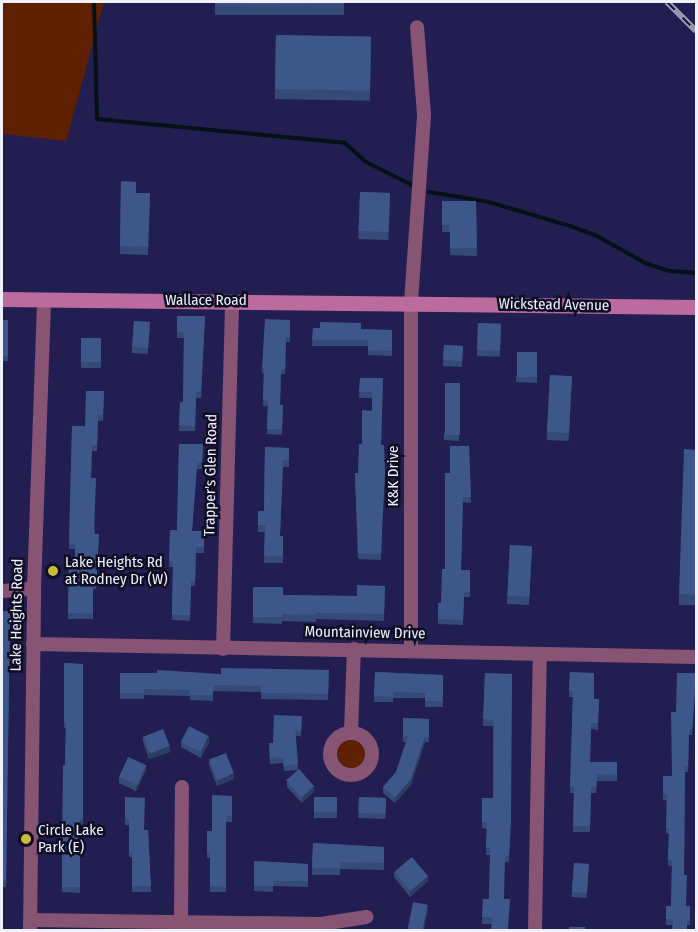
<!DOCTYPE html>
<html>
<head>
<meta charset="utf-8">
<style>
	body { margin:0 }
	#map { position:relative; width:698px; height:932px; overflow:hidden; background:#231e51; font-family:"Fira Sans Condensed",sans-serif }
	div>[style] { position:absolute }
	[style*='--x'] { left:calc(var(--x)*1px); top:calc(var(--y)*1px); width:calc(var(--w)*1px); rotate:calc(var(--a)*1deg) }
	.green>* { inset:0; background:#5f2000 }
	.round { border-radius:50% }
	.stream>* { height:4px; margin:-2px; padding:0 2px; transform-origin:2px; border-radius:2px; background:#041217 }
	.street>* { height:14px; margin:-7px; padding:0 7px; transform-origin:7px; border-radius:7px; background:#875473 }
	.street>.ring { margin:-7px; padding:0; box-sizing:content-box; background:none; border:14px solid #875473; border-radius:50% }
	.secondary>* { height:15px; margin:-7.5px; padding:0 7.5px; transform-origin:7.5px; border-radius:7.5px; background:#bc6b9e }
	.rail>* { height:6px; margin-top:-3px; transform-origin:0; background:repeating-linear-gradient(90deg,#0e0d23 0 11px,#a09fbb 0 22px); box-sizing:border-box; border-block:2px solid #a09fbb }
	.wall>* { inset:0; background:#344b77; transform-origin:0 0 }
	.shaded-wall>* { inset:0; background:#2b3d61 }
	.building>* { inset:0; background:#3d578a; transform-origin:0 0 }
	.dots>* { width:16px; height:16px; translate:-50% -50%; box-sizing:border-box; border:3px solid #0e0d23; border-radius:50% }
	span { translate:-50% -50%; white-space:nowrap; text-align:center; line-height:1.15; -webkit-text-stroke:5px #0e0d23; paint-order:stroke }
	.street-label { font-size:15px; color:#f0f1fe }
	.poi-label { font-size:15px; color:#f0f1fe }
	.left { translate:0 -50%; text-align:left }
	.frame { position:absolute; inset:0; border:3px solid #f0f1fe; pointer-events:none }
</style>
</head>
<body>
<div id="map">
	<div class="green">
		<div style="clip-path:polygon(2px 2px,104px 2px,66px 141px,2px 134px)"></div>
		<div class="round" style="left:337px;top:740px;width:28px;height:28px"></div>
	</div>
	<div class="stream">
		<div style="--x:94;--y:2;--w:117;--a:88.5"></div>
		<div style="--x:97;--y:119;--w:249;--a:5.5"></div>
		<div style="--x:345;--y:143;--w:28;--a:42"></div>
		<div style="--x:366;--y:162;--w:54;--a:26.6"></div>
		<div style="--x:429;--y:192;--w:61;--a:9.5"></div>
		<div style="--x:489;--y:202;--w:84;--a:16.5"></div>
		<div style="--x:570;--y:226;--w:27;--a:20"></div>
		<div style="--x:595;--y:235;--w:57;--a:29.2"></div>
		<div style="--x:645;--y:263;--w:26;--a:18"></div>
		<div style="--x:670;--y:271;--w:26;--a:4"></div>
	</div>
	<div class="street">
		<div style="--x:2;--y:591;--w:32;--a:-4"></div>
		<div style="--x:33;--y:644;--w:663;--a:1.12"></div>
		<div style="--x:223;--y:649;--w:347;--a:-88.5"></div>
		<div style="--x:411;--y:650;--w:348;--a:-90"></div>
		<div style="--x:411;--y:302;--w:188;--a:-86"></div>
		<div style="--x:424;--y:114;--w:87;--a:-94.6"></div>
		<div style="--x:351;--y:733;--w:84;--a:-88"></div>
		<div class="ring" style="left:330px;top:733px;width:28px;height:28px"></div>
		<div style="--x:31;--y:920;--w:290;--a:0.8"></div>
		<div style="--x:321;--y:924;--w:46;--a:-8.8"></div>
		<div style="--x:181;--y:921;--w:134;--a:-89.6"></div>
		<div style="--x:30;--y:930;--w:341;--a:-89.3"></div>
		<div style="--x:34;--y:589;--w:289;--a:-88"></div>
		<div style="--x:535;--y:930;--w:276;--a:-89"></div>
	</div>
	<div class="secondary">
		<div style="--x:2;--y:299;--w:694;--a:0.66"></div>
	</div>
	<div class="rail">
		<div style="--x:667;--y:2;--w:41;--a:45"></div>
	</div>
	<div class="wall">
		<div style="left:215px;top:2px;width:129px;height:13px"></div>
		<div style="left:276px;top:35px;width:95px;height:64px;rotate:1deg"></div>
		<div style="clip-path:polygon(121px 181px,136px 193px,150px 193px,148px 255px,120px 254px)"></div>
		<div style="left:360px;top:192px;width:30px;height:47px;rotate:2deg"></div>
		<div style="clip-path:polygon(442px 201px,476px 201px,477px 256px,450px 255px,450px 232px,442px 232px)"></div>
		<div style="clip-path:polygon(177px 316px,205px 316px,201px 398px,196px 398px,195px 431px,179px 431px,180px 402px,183px 402px,184px 338px,177px 338px)"></div>
		<div style="left:2px;top:320px;width:6px;height:41px"></div>
		<div style="clip-path:polygon(290px 320px,290px 342px,286px 342px,285px 374px,281px 374px,280px 405px,283px 405px,282px 435px,267px 434px,268px 406px,263px 406px,264px 374px,262px 373px,262px 368px)"></div>
		<div style="left:134px;top:321px;width:16px;height:32px;rotate:4deg"></div>
		<div style="left:478px;top:323px;width:23px;height:33px;rotate:2deg"></div>
		<div style="clip-path:polygon(313px 328px,392px 330px,392px 356px,368px 355px,368px 346px,312px 346px)"></div>
		<div style="left:81px;top:338px;width:20px;height:30px"></div>
		<div style="left:444px;top:345px;width:19px;height:21px;rotate:3deg"></div>
		<div style="clip-path:polygon(537px 352px,537px 383px,516px 382px,516px 377px)"></div>
		<div style="left:550px;top:375px;width:22px;height:65px;rotate:3deg"></div>
		<div style="clip-path:polygon(360px 378px,383px 378px,381px 445px,384px 445px,381px 560px,358px 559px,355px 473px,358px 473px,362px 444px,372px 411px,372px 398px,359px 398px)"></div>
		<div style="clip-path:polygon(460px 383px,459px 441px,444px 440px,444px 435px)"></div>
		<div style="clip-path:polygon(104px 391px,103px 421px,98px 421px,97px 451px,92px 451px,91px 478px,95px 534px,99px 534px,96px 589px,93px 589px,93px 619px,68px 619px,69px 565px,75px 565px,75px 549px,69px 549px,72px 426px,85px 426px)"></div>
		<div style="clip-path:polygon(179px 444px,203px 444px,202px 469px,197px 469px,192px 531px,204px 531px,204px 553px,196px 553px,195px 586px,191px 586px,190px 621px,172px 620px,173px 567px,169px 567px,170px 530px,177px 530px)"></div>
		<div style="clip-path:polygon(469px 446px,471px 503px,463px 502px,461px 570px,470px 570px,470px 597px,464px 597px,463px 625px,438px 624px,438px 603px,441px 603px,445px 569px,450px 473px)"></div>
		<div style="clip-path:polygon(265px 447px,289px 448px,289px 467px,283px 467px,280px 536px,283px 536px,283px 563px,264px 563px,265px 532px,258px 532px,258px 511px,264px 511px)"></div>
		<div style="clip-path:polygon(696px 450px,696px 605px,679px 605px,679px 594px)"></div>
		<div style="left:510px;top:545px;width:22px;height:59px;rotate:3deg"></div>
		<div style="clip-path:polygon(385px 586px,384px 621px,316px 619px,316px 622px,282px 621px,282px 624px,253px 623px,253px 587px,283px 595px,357px 596px)"></div>
		<div style="clip-path:polygon(2px 611px,10px 611px,6px 887px,2px 887px)"></div>
		<div style="clip-path:polygon(64px 663px,83px 664px,83px 825px,80px 824px,80px 893px,62px 892px,63px 765px,65px 765px,66px 728px,64px 728px)"></div>
		<div style="clip-path:polygon(329px 670px,328px 700px,261px 699px,261px 692px,213px 691px,213px 701px,190px 700px,190px 696px,144px 695px,144px 699px,120px 699px,120px 673px,221px 674px)"></div>
		<div style="clip-path:polygon(375px 672px,443px 675px,443px 707px,425px 707px,425px 698px,393px 698px,393px 702px,374px 702px)"></div>
		<div style="clip-path:polygon(570px 672px,594px 699px,599px 699px,598px 730px,591px 729px,590px 762px,617px 762px,617px 781px,597px 781px,596px 793px,591px 793px,590px 832px,573px 832px,574px 793px,570px 793px,573px 697px,569px 697px)"></div>
		<div style="clip-path:polygon(485px 673px,512px 674px,509px 862px,505px 862px,492px 924px,482px 924px,483px 899px,489px 899px,490px 855px,486px 855px,487px 829px,482px 828px,482px 798px,493px 798px,493px 726px,483px 726px)"></div>
		<div style="clip-path:polygon(696px 679px,692px 735px,689px 735px,688px 772px,685px 772px,684px 875px,686px 906px,690px 906px,690px 925px,666px 925px,666px 906px,671px 906px,672px 866px,668px 866px,669px 834px,666px 833px,667px 800px,663px 800px,663px 776px,672px 776px,676px 712px)"></div>
		<div style="clip-path:polygon(302px 716px,301px 736px,296px 736px,298px 770px,284px 771px,283px 763px,270px 764px,269px 749px,273px 743px)"></div>
		<div style="clip-path:polygon(403px 718px,429px 719px,429px 742px,425px 742px,411px 785px,395px 803px,383px 793px,383px 787px,396px 772px,406px 742px,403px 742px)"></div>
		<div style="clip-path:polygon(143px 736px,170px 752px,149px 759px,143px 741px)"></div>
		<div style="clip-path:polygon(181px 742px,209px 742px,201px 758px,181px 747px)"></div>
		<div style="clip-path:polygon(209px 760px,234px 779px,217px 786px,209px 765px)"></div>
		<div style="clip-path:polygon(146px 770px,136px 791px,119px 783px,119px 777px)"></div>
		<div style="clip-path:polygon(287px 781px,314px 791px,302px 803px,287px 787px)"></div>
		<div style="clip-path:polygon(232px 796px,232px 822px,226px 822px,226px 892px,210px 892px,210px 858px,207px 858px,207px 853px,212px 831px)"></div>
		<div style="clip-path:polygon(125px 797px,144px 830px,148px 830px,151px 892px,132px 892px,132px 857px,129px 857px,129px 825px,125px 825px)"></div>
		<div style="left:314px;top:797px;width:23px;height:21px"></div>
		<div style="left:359px;top:797px;width:27px;height:21px;rotate:2deg"></div>
		<div style="clip-path:polygon(313px 843px,384px 847px,384px 870px,340px 869px,340px 875px,312px 875px)"></div>
		<div style="clip-path:polygon(254px 861px,308px 864px,308px 887px,273px 886px,273px 892px,254px 891px)"></div>
		<div style="left:574px;top:863px;width:15px;height:34px;rotate:4deg"></div>
		<div style="clip-path:polygon(394px 872px,428px 881px,410px 897px,394px 877px)"></div>
	</div>
	<div class="shaded-wall">
		<div style="clip-path:polygon(209px 736px,209px 742px,201px 758px,201px 752px)"></div>
		<div style="clip-path:polygon(425px 737px,425px 742px,411px 785px,395px 803px,395px 798px)"></div>
		<div style="clip-path:polygon(170px 746px,170px 752px,149px 759px,149px 753px)"></div>
		<div style="clip-path:polygon(146px 765px,146px 770px,136px 791px,136px 785px)"></div>
		<div style="clip-path:polygon(234px 774px,234px 779px,217px 786px,217px 781px)"></div>
		<div style="clip-path:polygon(314px 786px,314px 791px,302px 803px,302px 797px)"></div>
		<div style="clip-path:polygon(428px 876px,428px 881px,410px 897px,410px 891px)"></div>
		<div style="clip-path:polygon(428px 905px,428px 911px,424px 930px,423px 930px)"></div>
	</div>
	<div class="building">
		<div style="clip-path:polygon(215px 2px,344px 2px,344px 4px,215px 5px)"></div>
		<div style="left:276px;top:35px;width:95px;height:54px;rotate:1deg"></div>
		<div style="clip-path:polygon(121px 181px,136px 182px,136px 193px,150px 193px,148px 247px,120px 246px)"></div>
		<div style="left:360px;top:192px;width:30px;height:39px;rotate:2deg"></div>
		<div style="clip-path:polygon(442px 201px,476px 201px,477px 248px,450px 248px,450px 225px,442px 225px)"></div>
		<div style="clip-path:polygon(177px 316px,205px 316px,201px 392px,196px 392px,195px 426px,179px 425px,180px 402px,183px 402px,184px 333px,177px 332px)"></div>
		<div style="clip-path:polygon(265px 319px,290px 320px,290px 337px,286px 337px,285px 369px,281px 369px,280px 405px,283px 405px,282px 429px,267px 429px,268px 400px,263px 400px,264px 368px,262px 368px)"></div>
		<div style="left:2px;top:320px;width:6px;height:36px"></div>
		<div style="left:134px;top:321px;width:16px;height:26px;rotate:4deg"></div>
		<div style="clip-path:polygon(320px 322px,361px 323px,361px 329px,392px 330px,392px 351px,368px 350px,368px 340px,312px 340px,313px 328px,320px 328px)"></div>
		<div style="left:478px;top:323px;width:23px;height:27px;rotate:2deg"></div>
		<div style="left:81px;top:338px;width:20px;height:24px"></div>
		<div style="left:444px;top:345px;width:19px;height:15px;rotate:3deg"></div>
		<div style="left:517px;top:352px;width:20px;height:25px"></div>
		<div style="left:550px;top:375px;width:22px;height:57px;rotate:3deg"></div>
		<div style="clip-path:polygon(360px 378px,383px 378px,381px 445px,384px 445px,385px 474px,381px 554px,358px 553px,355px 473px,358px 473px,359px 444px,362px 444px,362px 410px,372px 411px,372px 392px,359px 392px)"></div>
		<div style="left:445px;top:383px;width:15px;height:52px"></div>
		<div style="clip-path:polygon(86px 391px,104px 391px,103px 415px,98px 415px,97px 445px,92px 445px,91px 478px,96px 478px,94px 534px,99px 534px,96px 584px,93px 584px,93px 614px,68px 613px,69px 565px,75px 565px,75px 544px,69px 543px,72px 426px,85px 426px)"></div>
		<div style="clip-path:polygon(179px 444px,203px 444px,202px 463px,197px 463px,192px 531px,204px 531px,204px 547px,196px 547px,195px 581px,191px 581px,190px 615px,172px 615px,173px 561px,169px 561px,170px 530px,177px 530px)"></div>
		<div style="clip-path:polygon(450px 446px,469px 446px,471px 497px,463px 497px,461px 570px,470px 570px,470px 592px,464px 592px,463px 620px,438px 619px,438px 603px,441px 603px,442px 569px,445px 569px,445px 473px,450px 473px)"></div>
		<div style="clip-path:polygon(265px 447px,289px 448px,289px 460px,283px 460px,280px 536px,283px 536px,283px 556px,264px 556px,265px 525px,258px 525px,258px 511px,264px 511px)"></div>
		<div style="clip-path:polygon(684px 449px,696px 450px,696px 595px,679px 594px)"></div>
		<div style="left:510px;top:545px;width:22px;height:51px;rotate:3deg"></div>
		<div style="clip-path:polygon(357px 585px,385px 586px,384px 614px,316px 613px,316px 615px,282px 614px,282px 617px,253px 617px,253px 587px,283px 587px,283px 595px,357px 596px)"></div>
		<div style="clip-path:polygon(2px 611px,10px 611px,6px 880px,2px 880px)"></div>
		<div style="clip-path:polygon(64px 663px,83px 664px,83px 819px,80px 819px,80px 887px,62px 887px,63px 765px,65px 765px,66px 722px,64px 722px)"></div>
		<div style="clip-path:polygon(221px 668px,329px 670px,328px 694px,261px 693px,261px 686px,213px 685px,213px 695px,190px 695px,190px 690px,144px 689px,144px 693px,120px 693px,120px 673px,157px 673px,157px 670px,221px 674px)"></div>
		<div style="clip-path:polygon(375px 672px,443px 675px,443px 701px,425px 701px,425px 693px,393px 692px,393px 697px,374px 696px)"></div>
		<div style="clip-path:polygon(570px 672px,594px 673px,594px 699px,599px 699px,598px 723px,591px 723px,590px 762px,617px 762px,617px 775px,597px 774px,596px 787px,591px 787px,590px 826px,573px 826px,574px 787px,570px 787px,573px 691px,569px 691px)"></div>
		<div style="clip-path:polygon(485px 673px,512px 674px,511px 823px,509px 856px,505px 856px,504px 899px,510px 899px,508px 930px,491px 930px,492px 917px,482px 917px,483px 899px,489px 899px,490px 855px,490px 848px,486px 848px,487px 822px,482px 822px,482px 798px,493px 798px,494px 720px,483px 719px)"></div>
		<div style="clip-path:polygon(677px 673px,696px 673px,692px 729px,689px 729px,688px 766px,685px 766px,684px 875px,687px 875px,686px 906px,690px 906px,690px 920px,687px 920px,687px 930px,672px 930px,673px 919px,666px 919px,666px 906px,671px 906px,672px 860px,668px 860px,669px 828px,666px 828px,667px 794px,663px 794px,663px 776px,672px 776px,671px 712px,676px 712px)"></div>
		<div style="clip-path:polygon(274px 715px,302px 716px,301px 731px,295px 731px,298px 764px,284px 766px,283px 757px,270px 758px,269px 743px,273px 743px)"></div>
		<div style="clip-path:polygon(403px 718px,429px 719px,429px 737px,425px 737px,411px 779px,395px 798px,383px 787px,396px 772px,408px 736px,403px 736px)"></div>
		<div style="left:189px;top:726px;width:22px;height:18px;rotate:27deg"></div>
		<div style="left:163px;top:729px;width:18px;height:21px;rotate:68deg"></div>
		<div style="left:226px;top:753px;width:22px;height:18px;rotate:69deg"></div>
		<div style="left:128px;top:757px;width:20px;height:22px;rotate:24deg"></div>
		<div style="left:299px;top:769px;width:23px;height:17px;rotate:49deg"></div>
		<div style="clip-path:polygon(212px 795px,232px 796px,232px 816px,226px 816px,226px 887px,210px 886px,210px 853px,207px 853px,207px 831px,212px 831px)"></div>
		<div style="clip-path:polygon(125px 797px,145px 798px,144px 830px,148px 830px,151px 886px,132px 886px,132px 852px,129px 852px,129px 819px,125px 819px)"></div>
		<div style="left:314px;top:797px;width:23px;height:15px"></div>
		<div style="left:359px;top:797px;width:27px;height:16px;rotate:2deg"></div>
		<div style="clip-path:polygon(313px 843px,384px 847px,384px 863px,340px 862px,340px 868px,312px 868px)"></div>
		<div style="left:412px;top:857px;width:25px;height:23px;rotate:50deg"></div>
		<div style="clip-path:polygon(254px 861px,308px 864px,308px 881px,273px 881px,273px 886px,254px 886px)"></div>
		<div style="left:574px;top:863px;width:15px;height:29px;rotate:4deg"></div>
		<div style="left:413px;top:902px;width:15px;height:27px;rotate:11deg"></div>
		<div style="left:569px;top:927px;width:16px;height:3px"></div>
	</div>
	<div class="dots">
		<div style="left:53px;top:571px;background:#c9ba3a"></div>
		<div style="left:26px;top:839px;background:#c9ba3a"></div>
	</div>
	<div class="street-label">
		<span style="left:206px;top:301px">Wallace Road</span>
		<span style="left:554px;top:305px;rotate:1deg">Wickstead Avenue</span>
		<span style="left:211px;top:475px;rotate:-89deg">Trapper's Glen Road</span>
		<span style="left:394px;top:476px;rotate:-90deg">K&amp;K Drive</span>
		<span style="left:17px;top:615px;rotate:-89deg">Lake Heights Road</span>
		<span style="left:365px;top:633px;rotate:1deg">Mountainview Drive</span>
	</div>
	<div class="poi-label">
		<span class="left" style="left:65px;top:571px">Lake Heights Rd<br>at Rodney Dr (W)</span>
		<span class="left" style="left:38px;top:839px">Circle Lake<br>Park (E)</span>
	</div>
	<div class="frame"></div>
</div>
</body>
</html>
